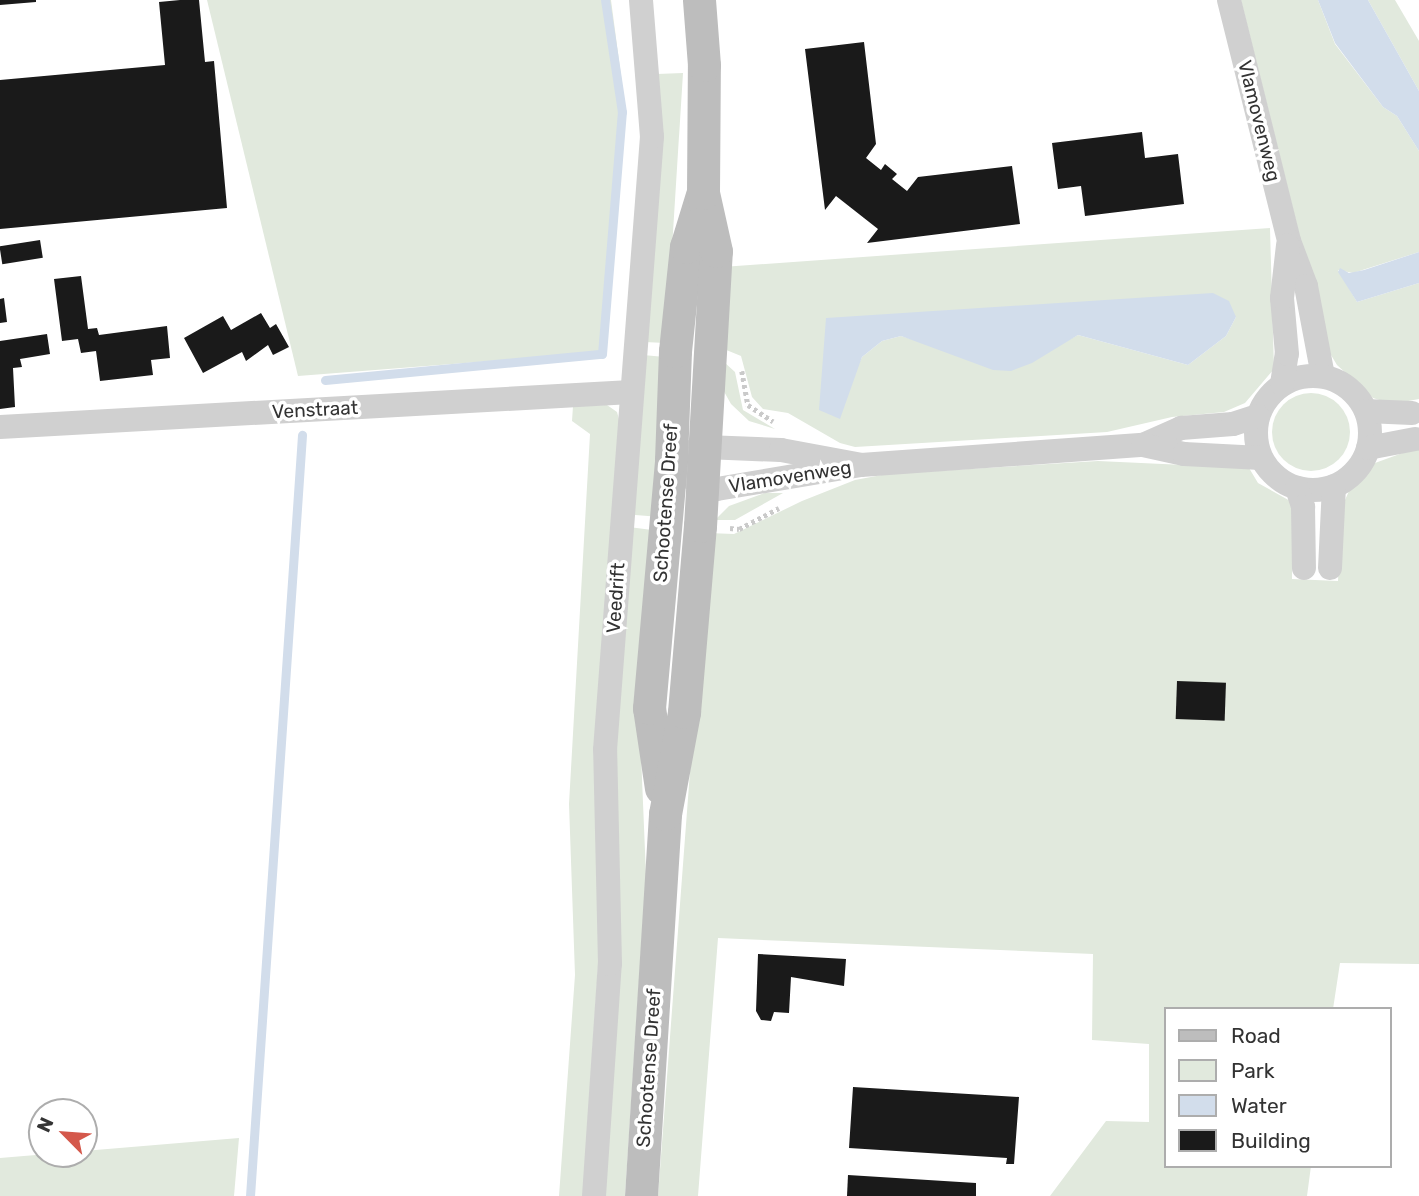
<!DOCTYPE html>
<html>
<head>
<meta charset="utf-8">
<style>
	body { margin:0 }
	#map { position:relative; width:1419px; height:1196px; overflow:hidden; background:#fff; font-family:Rubik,sans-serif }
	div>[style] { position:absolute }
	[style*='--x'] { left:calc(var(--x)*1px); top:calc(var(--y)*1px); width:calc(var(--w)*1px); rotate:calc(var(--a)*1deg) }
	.green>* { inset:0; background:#e1e9dd; transform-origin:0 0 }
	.round { border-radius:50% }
	.water>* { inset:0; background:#d2ddeb }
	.stream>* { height:9px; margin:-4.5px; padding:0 4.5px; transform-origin:4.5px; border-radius:4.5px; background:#d2ddeb }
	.building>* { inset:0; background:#1a1a1a; transform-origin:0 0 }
	.path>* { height:4.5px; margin-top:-2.25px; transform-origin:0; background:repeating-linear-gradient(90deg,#cacaca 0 3.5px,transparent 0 7px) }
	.street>* { height:24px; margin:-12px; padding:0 12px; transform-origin:12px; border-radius:12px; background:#d0d0d0 }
	.street>.ring { margin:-12px; padding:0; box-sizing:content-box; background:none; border:24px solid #d0d0d0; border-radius:50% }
	.secondary>* { height:33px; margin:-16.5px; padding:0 16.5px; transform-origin:16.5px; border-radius:16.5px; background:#bdbdbd }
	span { translate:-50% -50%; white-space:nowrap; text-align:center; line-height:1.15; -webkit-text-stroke:7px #fff; paint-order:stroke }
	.street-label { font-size:19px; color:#333 }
	.legend { position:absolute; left:1164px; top:1007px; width:228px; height:161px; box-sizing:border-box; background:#fff; border:2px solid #adadad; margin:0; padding:9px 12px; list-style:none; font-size:21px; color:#333 }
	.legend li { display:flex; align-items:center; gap:14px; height:35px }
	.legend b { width:35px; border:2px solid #adadad }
	.north { position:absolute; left:28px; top:1098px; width:70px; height:70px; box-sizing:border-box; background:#fff; border:2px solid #adadad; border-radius:50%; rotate:295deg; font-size:19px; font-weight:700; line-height:28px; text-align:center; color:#333 }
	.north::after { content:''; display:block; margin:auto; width:24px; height:32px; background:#d4584b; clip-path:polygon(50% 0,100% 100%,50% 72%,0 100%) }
</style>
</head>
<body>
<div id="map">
	<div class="green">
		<div style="clip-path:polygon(207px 0,611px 0,625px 106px,605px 352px,298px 376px)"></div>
		<div style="clip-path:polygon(1241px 0,1318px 0,1335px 44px,1383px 107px,1397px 116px,1419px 151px,1419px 252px,1353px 273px,1338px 270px,1357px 302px,1419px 283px,1419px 399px,1392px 404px,1373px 398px,1337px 365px,1328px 350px)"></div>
		<div style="clip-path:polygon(1368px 0,1395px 0,1419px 41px,1419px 91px)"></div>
		<div style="clip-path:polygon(683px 73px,666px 343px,644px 342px,657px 74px)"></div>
		<div style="clip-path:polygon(evenodd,1270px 228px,1274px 369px,1245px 403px,1224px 412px,1172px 417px,1107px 432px,855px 447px,840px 443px,788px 413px,763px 409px,752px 397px,741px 356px,719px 347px,722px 267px,1270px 228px,1236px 317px,1226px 336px,1188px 365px,1078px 335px,1011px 370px,901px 336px,882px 341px,862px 357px,852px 379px,826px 318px,1236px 317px)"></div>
		<div style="left:643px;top:355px;width:22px;height:160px;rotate:5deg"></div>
		<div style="clip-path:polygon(724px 362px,735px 372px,743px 410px,775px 429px,749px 421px,731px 404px,722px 388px)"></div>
		<div class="round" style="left:1272px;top:393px;width:78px;height:78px"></div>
		<div style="clip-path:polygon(607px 405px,617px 412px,620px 423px,602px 906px,583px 1196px,559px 1196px,575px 975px,569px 804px,590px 434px,572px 421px,573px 406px)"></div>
		<div style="clip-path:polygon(1419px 447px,1419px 964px,1340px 963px,1333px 1009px,1165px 1009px,1165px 1166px,1311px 1166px,1307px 1196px,1050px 1196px,1106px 1121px,1149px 1122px,1149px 1044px,1092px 1040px,1093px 954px,718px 938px,698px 1196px,658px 1196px,708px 533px,734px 534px,802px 501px,855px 480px,887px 474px,1098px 461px,1249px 468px,1258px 483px,1292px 502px,1292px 579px,1338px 581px,1341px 509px,1349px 491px,1375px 463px)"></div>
		<div style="clip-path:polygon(765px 493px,783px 493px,735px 520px,715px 520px,729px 506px)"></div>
		<div style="clip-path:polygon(629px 527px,652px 530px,639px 706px,646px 875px,625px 1196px,603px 1196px,613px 804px)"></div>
		<div style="clip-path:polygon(239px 1138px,234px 1196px,0 1196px,0 1158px)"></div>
	</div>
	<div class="water">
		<div style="clip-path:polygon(1318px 0,1368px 0,1419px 91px,1419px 151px,1397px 116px,1383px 107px,1335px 43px)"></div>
		<div style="clip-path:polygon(1419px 252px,1419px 283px,1357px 302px,1338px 272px,1340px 268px,1349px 273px,1364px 270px)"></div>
		<div style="clip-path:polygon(1213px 293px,1229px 301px,1236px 317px,1226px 336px,1188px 365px,1078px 335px,1032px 363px,1011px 371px,993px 370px,901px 336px,882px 341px,862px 357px,840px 419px,819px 410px,826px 318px)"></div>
	</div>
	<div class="stream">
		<div style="--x:325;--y:380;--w:278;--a:-5.4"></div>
		<div style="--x:602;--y:354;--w:243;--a:-85.3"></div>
		<div style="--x:622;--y:112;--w:113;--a:-98.6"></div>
		<div style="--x:250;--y:1196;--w:763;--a:-86.09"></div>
	</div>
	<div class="building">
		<div style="clip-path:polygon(0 0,36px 0,36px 2px,0 5px)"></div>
		<div style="clip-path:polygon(180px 0,199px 0,205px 62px,214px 61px,227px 208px,0 229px,0 80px,165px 65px,159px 2px)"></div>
		<div style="clip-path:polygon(864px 42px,876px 144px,866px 158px,881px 170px,885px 164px,897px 174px,892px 179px,907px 191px,918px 177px,1012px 166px,1020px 224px,867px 243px,878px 229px,836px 196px,825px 210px,805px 49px)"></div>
		<div style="clip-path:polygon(1142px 132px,1145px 158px,1178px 154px,1184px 204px,1085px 216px,1081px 186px,1058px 189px,1052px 143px)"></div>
		<div style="left:40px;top:240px;width:18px;height:41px;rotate:81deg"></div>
		<div style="clip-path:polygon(81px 276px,88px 329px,97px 328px,99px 335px,167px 326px,170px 358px,151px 360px,153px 375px,100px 381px,96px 351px,81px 353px,78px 339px,62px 341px,54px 279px)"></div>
		<div style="clip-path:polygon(4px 298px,7px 322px,0 323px,0 299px)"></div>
		<div style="clip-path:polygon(261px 313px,270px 328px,276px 324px,289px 347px,273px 355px,268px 345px,246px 361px,242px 352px,203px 373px,184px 338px,223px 316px,231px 330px)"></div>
		<div style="clip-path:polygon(47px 334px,50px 354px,20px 359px,22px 367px,13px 368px,15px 407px,0 409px,0 341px)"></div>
		<div style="left:1177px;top:681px;width:49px;height:38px;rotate:2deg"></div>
		<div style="clip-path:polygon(758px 954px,846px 959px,844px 986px,791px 977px,789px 1013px,774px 1012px,771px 1021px,761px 1020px,756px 1011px)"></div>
		<div style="clip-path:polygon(853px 1087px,1019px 1097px,1014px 1164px,1006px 1164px,1007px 1158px,849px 1148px)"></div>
		<div style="clip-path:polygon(848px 1175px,976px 1183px,976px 1196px,847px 1196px)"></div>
	</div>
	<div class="path">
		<div style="--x:742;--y:371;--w:35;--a:80"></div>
		<div style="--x:748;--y:405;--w:30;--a:33"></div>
		<div style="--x:730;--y:528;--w:9;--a:6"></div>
		<div style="--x:739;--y:529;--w:45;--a:-27.7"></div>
	</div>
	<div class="street">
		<div style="--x:1229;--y:0;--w:248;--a:76"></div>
		<div style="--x:1289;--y:241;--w:48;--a:69.3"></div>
		<div style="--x:1306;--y:286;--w:92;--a:79.3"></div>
		<div class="ring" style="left:1256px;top:376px;width:90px;height:90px"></div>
		<div style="--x:1282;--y:384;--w:30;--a:-81"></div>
		<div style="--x:1287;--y:354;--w:56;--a:-95.1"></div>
		<div style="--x:1282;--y:298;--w:53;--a:-83.5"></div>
		<div style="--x:1366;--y:411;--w:46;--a:2.5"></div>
		<div style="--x:0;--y:427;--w:632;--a:-3.17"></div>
		<div style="--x:1143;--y:445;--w:42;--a:-24.1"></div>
		<div style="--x:1181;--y:428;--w:52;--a:-4.4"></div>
		<div style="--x:1233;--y:424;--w:26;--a:-18"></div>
		<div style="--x:1368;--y:448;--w:48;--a:-10.8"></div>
		<div style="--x:688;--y:453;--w:18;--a:-19"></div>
		<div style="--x:705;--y:447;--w:76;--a:2.3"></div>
		<div style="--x:781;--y:450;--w:81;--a:10.6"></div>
		<div style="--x:689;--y:476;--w:18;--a:38"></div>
		<div style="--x:703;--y:487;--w:14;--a:8"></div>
		<div style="--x:717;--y:489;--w:146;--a:-9.5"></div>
		<div style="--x:861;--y:465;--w:283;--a:-4.1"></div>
		<div style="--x:1143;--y:445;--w:42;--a:12.4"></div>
		<div style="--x:1184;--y:454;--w:77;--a:3"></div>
		<div style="--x:1297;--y:488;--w:20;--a:72"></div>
		<div style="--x:1303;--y:507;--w:61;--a:89.1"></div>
		<div style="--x:1330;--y:568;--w:82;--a:-87.2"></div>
		<div style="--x:594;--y:1196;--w:233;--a:-86.1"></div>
		<div style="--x:610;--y:964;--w:214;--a:-91.3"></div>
		<div style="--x:605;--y:750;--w:615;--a:-85.62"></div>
		<div style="--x:652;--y:137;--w:137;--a:-94.6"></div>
	</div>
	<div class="secondary">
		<div style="--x:661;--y:788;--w:81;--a:-98.5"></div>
		<div style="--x:649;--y:708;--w:249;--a:-84.9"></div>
		<div style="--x:671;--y:460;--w:109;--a:-87.9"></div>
		<div style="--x:675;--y:351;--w:105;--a:-84"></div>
		<div style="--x:686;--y:247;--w:54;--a:-72.9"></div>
		<div style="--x:641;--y:1196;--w:383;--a:-86.4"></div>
		<div style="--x:665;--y:814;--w:104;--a:-79.4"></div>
		<div style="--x:684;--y:712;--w:187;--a:-85.1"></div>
		<div style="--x:700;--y:526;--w:275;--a:-86.7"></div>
		<div style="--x:716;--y:251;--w:59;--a:-102.6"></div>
		<div style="--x:703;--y:193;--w:128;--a:-89.6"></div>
		<div style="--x:704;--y:65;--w:65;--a:-94.4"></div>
	</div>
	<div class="street-label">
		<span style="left:1259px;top:121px;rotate:76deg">Vlamovenweg</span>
		<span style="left:315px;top:410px;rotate:-3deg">Venstraat</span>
		<span style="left:790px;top:477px;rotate:-9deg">Vlamovenweg</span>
		<span style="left:666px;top:503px;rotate:-86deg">Schootense Dreef</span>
		<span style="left:616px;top:598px;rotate:-86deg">Veedrift</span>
		<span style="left:649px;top:1068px;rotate:-86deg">Schootense Dreef</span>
	</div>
	<ul class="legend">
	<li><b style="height:9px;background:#bdbdbd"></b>Road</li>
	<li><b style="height:19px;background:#e1e9dd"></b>Park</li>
	<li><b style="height:19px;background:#d2ddeb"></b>Water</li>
	<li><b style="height:19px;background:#1a1a1a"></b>Building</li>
	</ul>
	<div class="north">N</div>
</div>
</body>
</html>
